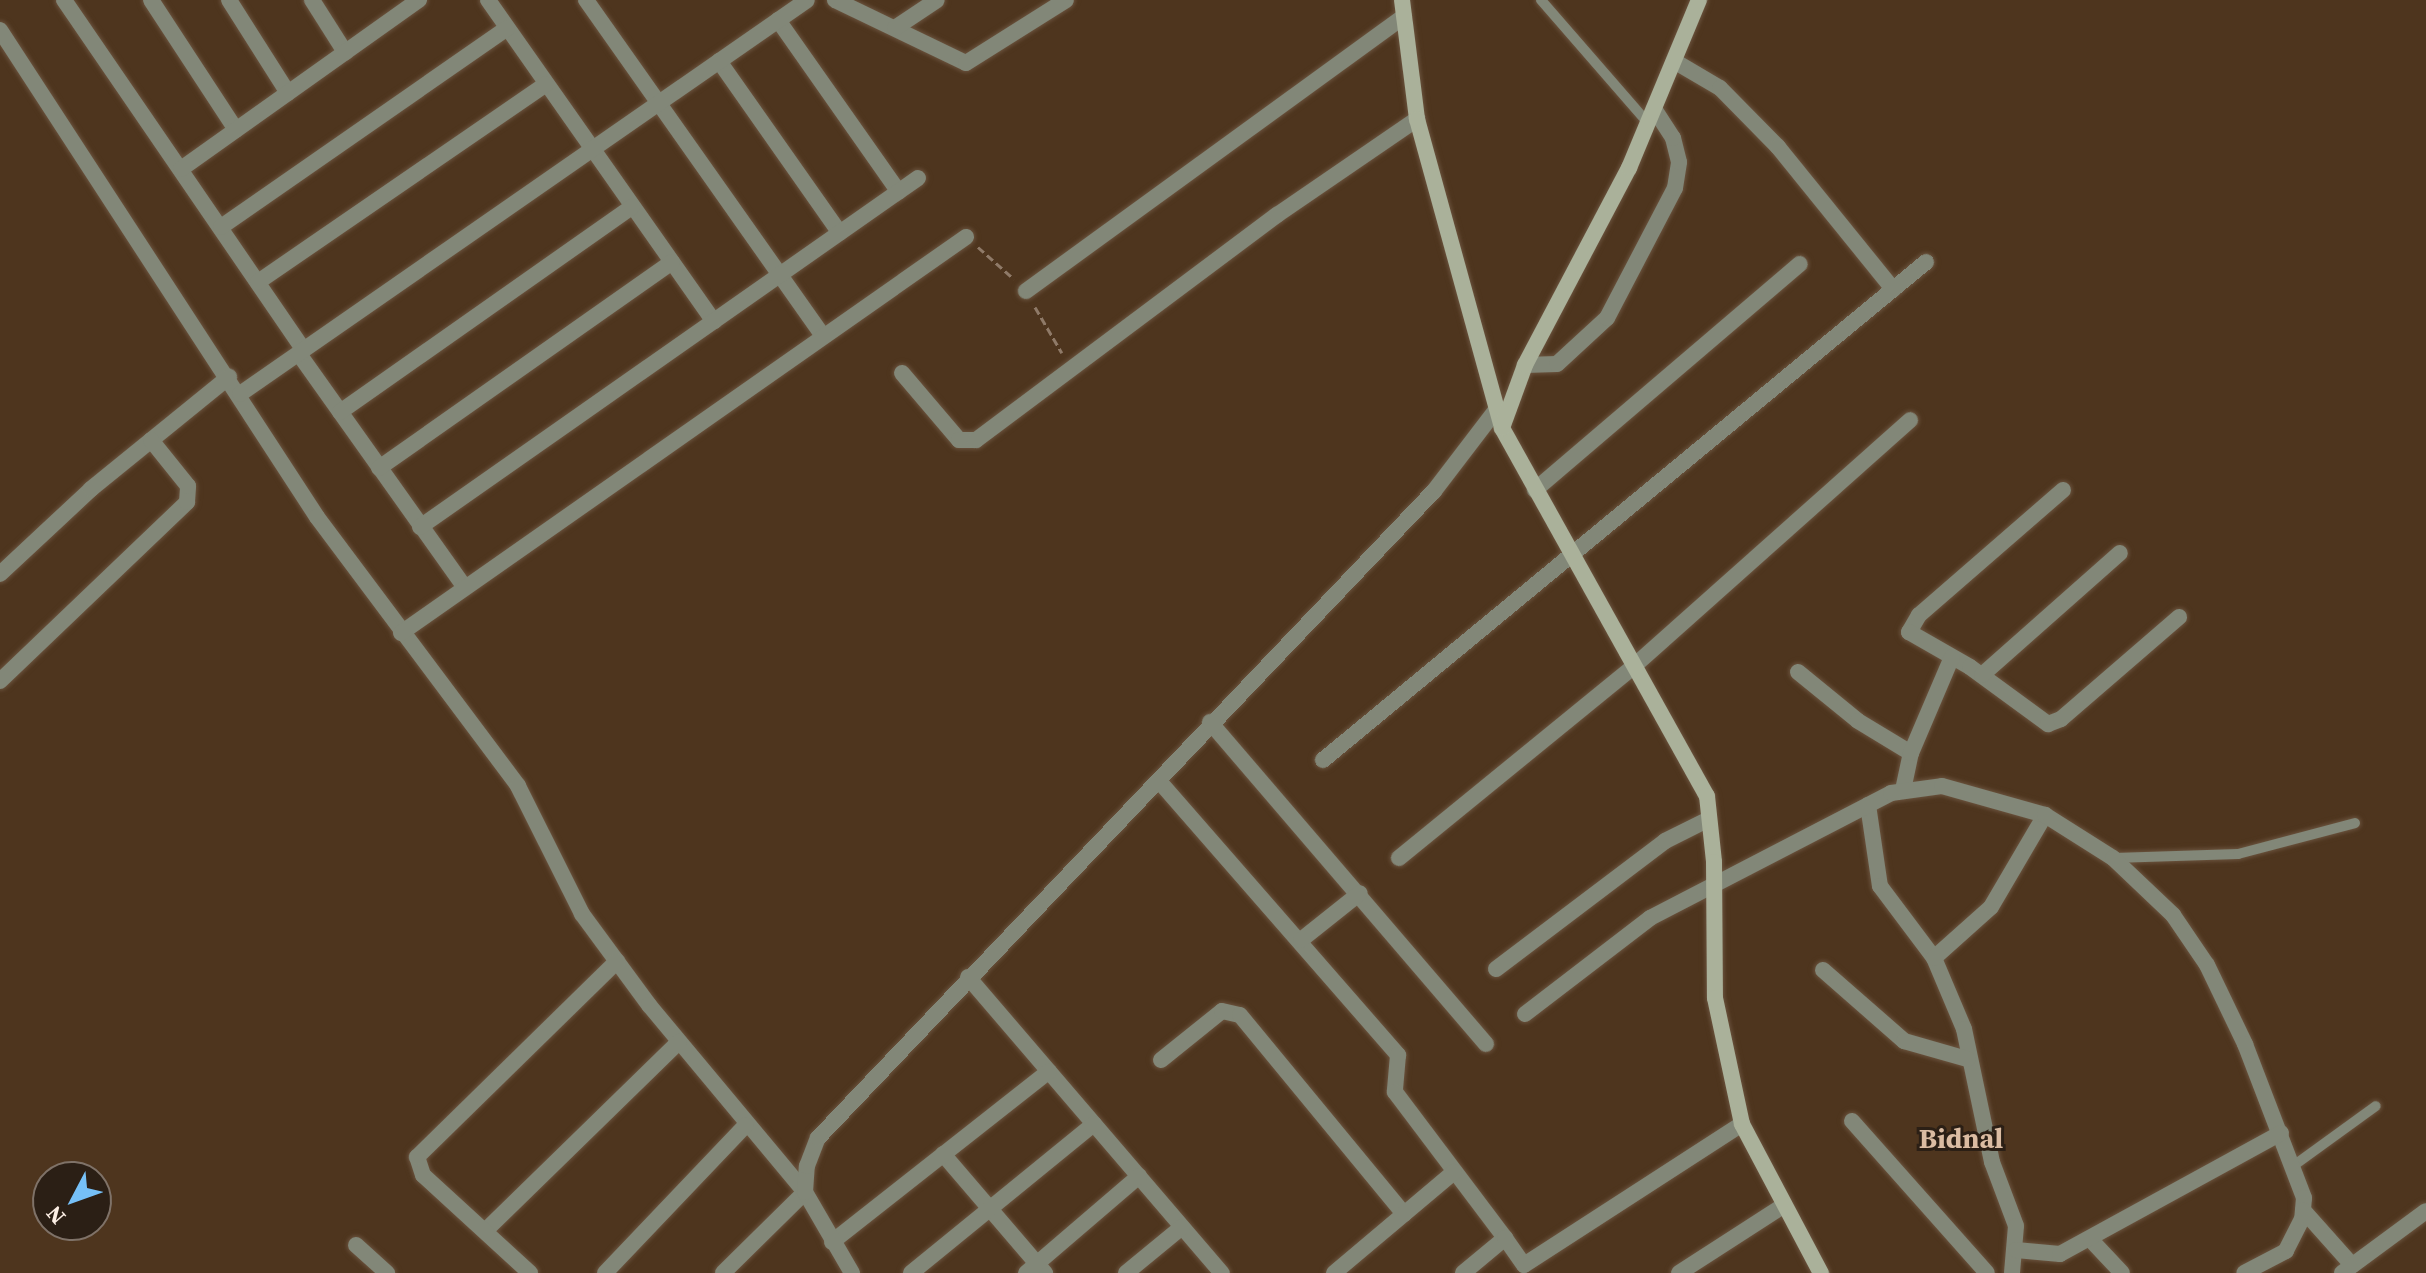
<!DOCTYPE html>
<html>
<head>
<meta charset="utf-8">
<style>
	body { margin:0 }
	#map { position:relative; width:2426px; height:1273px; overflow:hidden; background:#4e351e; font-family:"Source Serif 4",serif }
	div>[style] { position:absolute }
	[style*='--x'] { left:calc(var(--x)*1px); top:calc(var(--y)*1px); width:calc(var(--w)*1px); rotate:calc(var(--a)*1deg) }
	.path>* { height:3px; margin-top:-1.5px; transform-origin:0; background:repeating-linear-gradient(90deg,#8f7a68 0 8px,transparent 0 12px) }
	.roads { filter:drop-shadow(0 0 2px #6a533e) drop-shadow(0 0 2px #6a533e) }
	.service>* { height:10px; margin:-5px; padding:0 5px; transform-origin:5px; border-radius:5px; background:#828778 }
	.minor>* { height:16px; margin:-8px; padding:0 8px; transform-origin:8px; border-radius:8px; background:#828778 }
	.tertiary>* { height:16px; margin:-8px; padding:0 8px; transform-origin:8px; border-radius:8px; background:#828778 }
	.secondary>* { height:16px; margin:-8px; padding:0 8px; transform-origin:8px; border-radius:8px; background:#aab19a }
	span { translate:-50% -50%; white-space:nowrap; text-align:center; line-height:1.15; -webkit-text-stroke:6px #2b1f15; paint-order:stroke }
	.district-label { font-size:28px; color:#dbbca2; font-weight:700 }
	.north { position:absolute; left:32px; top:1161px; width:80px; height:80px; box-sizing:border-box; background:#2b1f15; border:2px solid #7f7268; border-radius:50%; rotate:229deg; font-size:22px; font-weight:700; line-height:32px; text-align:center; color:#fdefe5 }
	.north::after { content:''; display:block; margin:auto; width:28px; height:36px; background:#76c0f7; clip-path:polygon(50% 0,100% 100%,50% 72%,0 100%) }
</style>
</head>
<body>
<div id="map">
	<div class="path">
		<div style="--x:978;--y:247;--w:48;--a:41.6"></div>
		<div style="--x:1035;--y:307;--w:53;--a:59.6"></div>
	</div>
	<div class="roads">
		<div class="service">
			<div style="--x:1541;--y:0;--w:163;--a:49"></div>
			<div style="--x:2114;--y:858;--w:124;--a:-1.8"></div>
			<div style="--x:2238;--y:854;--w:121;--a:-14.8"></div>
			<div style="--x:2293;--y:1166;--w:102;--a:-35.9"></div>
		</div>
		<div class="minor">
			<div style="--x:64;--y:0;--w:424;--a:55.6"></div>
			<div style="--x:151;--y:0;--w:155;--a:56.8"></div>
			<div style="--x:229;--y:0;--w:110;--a:57.6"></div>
			<div style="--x:312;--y:0;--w:62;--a:57.6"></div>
			<div style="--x:488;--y:0;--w:393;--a:54.9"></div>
			<div style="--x:586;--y:0;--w:411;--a:54.8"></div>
			<div style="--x:835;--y:0;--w:145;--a:25.7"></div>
			<div style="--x:966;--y:63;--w:118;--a:-32.2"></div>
			<div style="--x:778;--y:20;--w:210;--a:54.9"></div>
			<div style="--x:895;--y:28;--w:50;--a:-33.7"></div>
			<div style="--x:0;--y:30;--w:581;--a:56.94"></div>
			<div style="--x:317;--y:517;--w:336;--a:53.2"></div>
			<div style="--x:518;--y:786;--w:143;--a:63.4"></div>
			<div style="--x:582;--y:914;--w:113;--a:53.6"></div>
			<div style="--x:649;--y:1005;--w:244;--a:50.2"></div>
			<div style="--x:805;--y:1192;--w:115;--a:135.4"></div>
			<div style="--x:719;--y:61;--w:210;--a:54.9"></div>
			<div style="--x:1674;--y:61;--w:53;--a:30.4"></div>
			<div style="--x:1720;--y:88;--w:83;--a:45.5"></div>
			<div style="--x:1778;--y:147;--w:183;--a:51"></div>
			<div style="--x:181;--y:169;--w:292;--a:-35.4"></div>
			<div style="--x:221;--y:227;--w:348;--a:-34.8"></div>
			<div style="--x:258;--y:282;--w:349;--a:-34.5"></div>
			<div style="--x:1026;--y:291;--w:467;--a:-36"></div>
			<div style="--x:299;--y:354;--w:285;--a:54.6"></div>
			<div style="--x:1525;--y:365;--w:32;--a:-2"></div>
			<div style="--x:1557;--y:364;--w:68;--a:-42.6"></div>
			<div style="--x:1607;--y:318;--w:147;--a:-62.4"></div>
			<div style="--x:1675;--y:188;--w:26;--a:-81"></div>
			<div style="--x:1679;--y:162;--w:25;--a:-104"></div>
			<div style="--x:1673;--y:138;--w:35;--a:-123"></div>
			<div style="--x:902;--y:373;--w:88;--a:49.6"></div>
			<div style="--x:959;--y:440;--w:17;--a:0"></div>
			<div style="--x:976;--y:440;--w:376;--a:-36.8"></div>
			<div style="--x:1277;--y:215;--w:170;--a:-34.4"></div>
			<div style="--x:240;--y:394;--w:690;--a:-34.79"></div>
			<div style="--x:340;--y:412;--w:357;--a:-35.1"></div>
			<div style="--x:379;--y:468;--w:358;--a:-35.1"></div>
			<div style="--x:1535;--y:490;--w:348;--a:-40.5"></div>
			<div style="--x:2063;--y:490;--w:191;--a:139"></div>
			<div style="--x:1919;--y:615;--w:20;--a:120"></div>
			<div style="--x:1909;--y:632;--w:70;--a:29.8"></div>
			<div style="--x:1970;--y:667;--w:97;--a:36.2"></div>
			<div style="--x:2048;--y:724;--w:14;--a:-21"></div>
			<div style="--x:2061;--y:719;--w:156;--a:-40.8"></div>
			<div style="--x:420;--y:527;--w:608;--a:-35.02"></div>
			<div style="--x:0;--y:574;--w:125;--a:-43"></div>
			<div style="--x:91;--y:489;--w:178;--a:-39.1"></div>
			<div style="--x:401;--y:633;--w:690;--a:-35.03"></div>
			<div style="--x:1798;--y:672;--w:77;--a:39.2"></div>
			<div style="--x:1858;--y:721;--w:62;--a:31.1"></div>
			<div style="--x:1982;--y:675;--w:184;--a:-41.5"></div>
			<div style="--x:0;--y:681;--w:259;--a:-43.7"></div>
			<div style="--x:187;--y:502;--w:16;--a:-86"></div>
			<div style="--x:188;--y:486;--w:59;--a:-128.8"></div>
			<div style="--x:1210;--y:722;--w:424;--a:49.4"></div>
			<div style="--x:1323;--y:760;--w:782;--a:-39.55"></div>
			<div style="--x:1159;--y:781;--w:364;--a:48.9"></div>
			<div style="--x:1398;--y:1055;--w:37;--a:95"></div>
			<div style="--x:1395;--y:1092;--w:183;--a:53"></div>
			<div style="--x:1903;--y:790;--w:38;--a:-78"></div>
			<div style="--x:1911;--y:753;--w:104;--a:-66.9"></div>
			<div style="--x:1868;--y:805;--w:82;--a:81.6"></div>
			<div style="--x:1880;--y:886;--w:90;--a:53.1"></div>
			<div style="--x:1934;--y:958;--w:77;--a:67.1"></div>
			<div style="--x:1964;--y:1029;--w:136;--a:78.1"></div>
			<div style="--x:1992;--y:1162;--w:68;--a:69.4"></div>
			<div style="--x:2016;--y:1226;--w:47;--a:94.9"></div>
			<div style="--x:1399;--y:858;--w:302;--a:-39.2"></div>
			<div style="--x:1633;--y:667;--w:371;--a:-41.7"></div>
			<div style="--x:1301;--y:940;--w:75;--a:-38.5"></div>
			<div style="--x:1934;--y:958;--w:76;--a:-41.8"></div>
			<div style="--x:1991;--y:907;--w:107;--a:-59.6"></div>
			<div style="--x:1496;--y:969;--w:212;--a:-37.1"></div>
			<div style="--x:1665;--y:841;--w:49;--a:-26.6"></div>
			<div style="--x:1823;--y:970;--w:108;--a:41.2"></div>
			<div style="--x:1904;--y:1041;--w:66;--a:15.9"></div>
			<div style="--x:968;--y:977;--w:390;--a:49.4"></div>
			<div style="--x:1525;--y:1014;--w:158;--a:-37.5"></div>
			<div style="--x:1650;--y:918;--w:271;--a:-27.4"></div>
			<div style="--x:1891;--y:793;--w:51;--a:-7.8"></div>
			<div style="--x:1942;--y:786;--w:107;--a:15.7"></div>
			<div style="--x:2045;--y:815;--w:80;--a:32.3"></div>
			<div style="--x:2113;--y:858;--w:83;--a:43.5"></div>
			<div style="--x:2173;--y:915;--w:60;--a:55.8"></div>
			<div style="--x:2207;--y:965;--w:88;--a:64.3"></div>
			<div style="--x:2245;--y:1044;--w:165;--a:69"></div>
			<div style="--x:2304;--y:1198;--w:21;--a:95"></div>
			<div style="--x:2302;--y:1219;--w:36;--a:117"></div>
			<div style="--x:2286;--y:1251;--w:47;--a:152.4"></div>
			<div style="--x:1161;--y:1060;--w:78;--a:-38.8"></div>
			<div style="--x:1222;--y:1011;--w:18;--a:13"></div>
			<div style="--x:1240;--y:1015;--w:258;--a:50.5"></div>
			<div style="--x:1852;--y:1121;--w:203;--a:48.4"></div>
			<div style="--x:943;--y:1154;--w:157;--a:49.4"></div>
			<div style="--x:2303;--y:1210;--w:74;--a:48.3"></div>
			<div style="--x:485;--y:1231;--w:271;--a:-44.3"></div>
			<div style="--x:2091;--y:1240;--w:45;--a:46.8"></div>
			<div style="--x:832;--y:1242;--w:276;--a:-38.2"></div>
			<div style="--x:356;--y:1245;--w:42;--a:42.1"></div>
			<div style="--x:2016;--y:1250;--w:44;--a:5.2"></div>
			<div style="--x:2060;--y:1254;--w:252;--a:-28.7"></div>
			<div style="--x:530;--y:1273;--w:145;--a:-137.5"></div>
			<div style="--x:423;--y:1175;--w:19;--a:-108"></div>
			<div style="--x:417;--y:1157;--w:280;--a:-44.4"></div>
			<div style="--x:605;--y:1273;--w:204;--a:-46.4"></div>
			<div style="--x:911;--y:1273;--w:236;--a:-39.2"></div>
			<div style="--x:1026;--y:1273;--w:149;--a:-40.6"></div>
			<div style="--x:1126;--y:1273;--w:72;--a:-39.4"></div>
			<div style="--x:1334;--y:1273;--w:157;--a:-40.1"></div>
			<div style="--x:1463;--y:1273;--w:55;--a:-39.8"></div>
			<div style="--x:1505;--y:1238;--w:33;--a:55"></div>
			<div style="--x:1524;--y:1265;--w:260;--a:-32.9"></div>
			<div style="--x:1679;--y:1273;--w:124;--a:-32.8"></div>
			<div style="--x:2342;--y:1273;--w:104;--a:-36.4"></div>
		</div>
		<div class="tertiary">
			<div style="--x:852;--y:1273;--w:94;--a:-120.1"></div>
			<div style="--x:805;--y:1192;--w:26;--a:-86"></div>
			<div style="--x:807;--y:1166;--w:30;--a:-69"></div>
			<div style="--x:818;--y:1138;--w:893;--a:-46.41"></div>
			<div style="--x:1434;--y:491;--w:102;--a:-52.6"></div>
		</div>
		<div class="secondary">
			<div style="--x:1402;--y:0;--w:120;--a:82.8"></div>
			<div style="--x:1417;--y:119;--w:320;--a:74.6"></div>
			<div style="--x:1502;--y:428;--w:421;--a:60.9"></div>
			<div style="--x:1707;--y:796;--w:66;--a:83.9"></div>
			<div style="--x:1714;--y:862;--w:136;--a:89.6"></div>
			<div style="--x:1715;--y:998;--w:129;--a:77.9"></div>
			<div style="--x:1742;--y:1124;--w:169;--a:62.1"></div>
			<div style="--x:1502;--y:428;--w:67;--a:-69.9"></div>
			<div style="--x:1525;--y:365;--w:223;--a:-62.2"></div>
			<div style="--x:1629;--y:168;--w:182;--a:-67.4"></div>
		</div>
	</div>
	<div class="district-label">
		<span style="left:1961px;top:1138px">Bidnal</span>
	</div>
	<div class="north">N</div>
</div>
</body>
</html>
